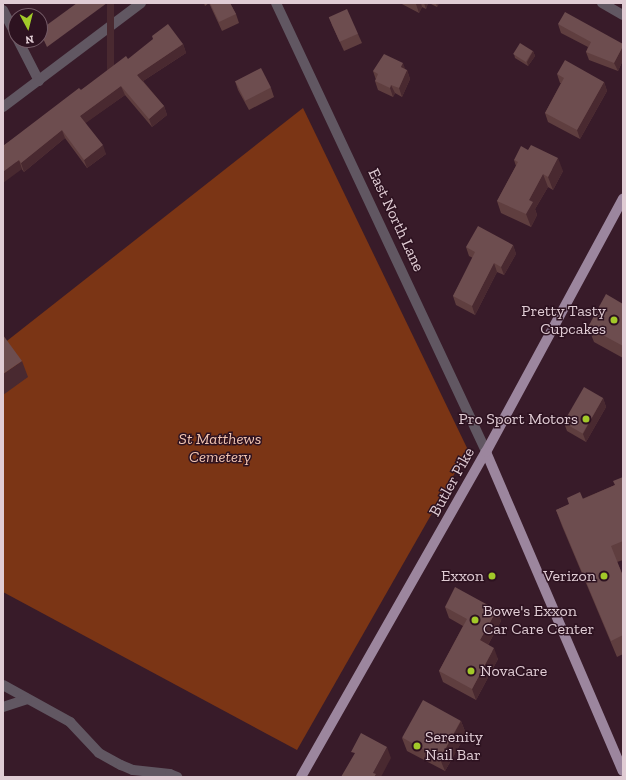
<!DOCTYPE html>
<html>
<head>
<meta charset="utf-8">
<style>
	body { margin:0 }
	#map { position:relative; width:626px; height:780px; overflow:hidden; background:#381b29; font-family:"Zilla Slab",serif }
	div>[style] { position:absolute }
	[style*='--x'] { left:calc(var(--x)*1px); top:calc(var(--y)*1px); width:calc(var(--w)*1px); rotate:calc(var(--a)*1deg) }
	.green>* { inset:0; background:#7b3515 }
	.minor>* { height:10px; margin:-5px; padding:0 5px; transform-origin:5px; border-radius:5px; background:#615762 }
	.major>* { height:10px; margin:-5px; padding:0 5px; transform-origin:5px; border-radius:5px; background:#9c869e }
	.wall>* { inset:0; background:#5f3e3f }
	.shaded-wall>* { inset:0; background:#492930; transform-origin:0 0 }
	.building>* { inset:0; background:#6d4d4f; transform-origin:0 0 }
	.dots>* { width:11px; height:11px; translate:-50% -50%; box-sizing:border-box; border:2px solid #2d1220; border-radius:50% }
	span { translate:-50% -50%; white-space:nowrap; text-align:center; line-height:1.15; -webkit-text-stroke:3px #2d1220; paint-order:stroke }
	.street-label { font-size:16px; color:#e0ccd4 }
	.poi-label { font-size:16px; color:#e0ccd4 }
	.right { translate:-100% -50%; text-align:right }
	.left { translate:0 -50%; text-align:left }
	.park-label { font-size:16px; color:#f2c5b2; font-style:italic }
	.frame { position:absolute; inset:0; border:4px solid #e0ccd4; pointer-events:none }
	.north { position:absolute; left:8px; top:8px; width:40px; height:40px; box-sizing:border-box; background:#2d1220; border:1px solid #755c68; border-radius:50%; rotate:173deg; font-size:11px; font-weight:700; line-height:16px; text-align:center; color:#e0ccd4 }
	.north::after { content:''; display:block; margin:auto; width:14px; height:18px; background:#a2c929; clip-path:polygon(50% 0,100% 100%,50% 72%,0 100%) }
</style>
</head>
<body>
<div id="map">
	<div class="green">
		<div style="clip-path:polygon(303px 108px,468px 450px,297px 750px,3px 592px,3px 344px)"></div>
	</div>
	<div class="minor">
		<div style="--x:276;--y:3;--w:496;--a:64.9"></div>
		<div style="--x:602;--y:3;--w:24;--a:30"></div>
		<div style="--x:3;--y:10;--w:29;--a:63"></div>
		<div style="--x:18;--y:40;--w:46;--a:62.9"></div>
		<div style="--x:3;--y:107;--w:173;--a:-37"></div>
		<div style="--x:3;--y:685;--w:77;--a:28.9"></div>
		<div style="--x:70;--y:722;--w:42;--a:46.9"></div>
		<div style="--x:99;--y:753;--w:25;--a:29"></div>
		<div style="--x:121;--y:765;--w:13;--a:23"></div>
		<div style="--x:133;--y:770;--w:37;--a:6"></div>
		<div style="--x:170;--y:774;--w:8;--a:23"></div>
		<div style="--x:3;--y:707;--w:25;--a:-18"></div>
	</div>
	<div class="major">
		<div style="--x:486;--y:452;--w:347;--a:66.8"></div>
		<div style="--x:301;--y:777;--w:374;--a:-60.4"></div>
		<div style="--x:486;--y:452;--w:288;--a:-61.6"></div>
	</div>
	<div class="wall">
		<div style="clip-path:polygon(204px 3px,230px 3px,236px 14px,239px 23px,222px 31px,209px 3px,205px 6px)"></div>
		<div style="clip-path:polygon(400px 3px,428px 3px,426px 9px,422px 7px,419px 13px)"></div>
		<div style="clip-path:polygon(429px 3px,439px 3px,437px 7px)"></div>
		<div style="clip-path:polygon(329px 17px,358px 34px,362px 43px,344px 51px,332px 25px)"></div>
		<div style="clip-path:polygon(558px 24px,623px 44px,623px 60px,618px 71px,589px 60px,586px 52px,588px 47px,561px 33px)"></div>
		<div style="clip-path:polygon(183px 44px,186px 53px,143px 81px,164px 106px,167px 115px,152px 127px,125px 95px,85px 123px,106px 154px,87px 168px,65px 138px,24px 172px,3px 146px,81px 90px,128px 59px)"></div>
		<div style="clip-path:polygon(533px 51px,535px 56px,528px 66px,515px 58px,514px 54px)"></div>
		<div style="clip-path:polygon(406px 70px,407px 70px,410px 79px,402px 97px,395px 93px,393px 97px,378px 90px,375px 81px,376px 80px,373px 71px)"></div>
		<div style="clip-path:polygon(557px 74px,604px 82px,607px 91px,580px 139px,548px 122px,545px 113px,561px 83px,560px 83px)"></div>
		<div style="clip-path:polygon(235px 81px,271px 88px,274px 97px,249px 110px,238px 90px)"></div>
		<div style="clip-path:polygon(514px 160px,563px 171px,553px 190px,548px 187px,535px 209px,537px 215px,531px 227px,501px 213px,497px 201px,516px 166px)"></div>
		<div style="clip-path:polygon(513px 245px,516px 254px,504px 275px,497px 272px,475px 315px,456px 305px,453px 296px,473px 258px,469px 256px,466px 247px)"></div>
		<div style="clip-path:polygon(623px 304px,623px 358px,594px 342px,588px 327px)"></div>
		<div style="clip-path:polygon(603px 398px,606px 407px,586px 442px,567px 431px,564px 423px)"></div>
		<div style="clip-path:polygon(623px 477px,623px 560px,617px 562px,623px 576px,623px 654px,617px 657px,562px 526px,556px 510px,615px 485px)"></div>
		<div style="clip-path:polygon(445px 607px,497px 610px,501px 621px,488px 645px,498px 659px,476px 700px,443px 682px,439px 671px,463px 626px,449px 618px)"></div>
		<div style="clip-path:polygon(461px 721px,466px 734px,445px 771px,407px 751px,402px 738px)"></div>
	</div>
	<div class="shaded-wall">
		<div style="left:107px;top:3px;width:7px;height:74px"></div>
		<div style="clip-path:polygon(417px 3px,421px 3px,422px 7px,419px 13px,416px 4px)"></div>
		<div style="clip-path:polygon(424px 3px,428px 3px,426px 9px)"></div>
		<div style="clip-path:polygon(436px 3px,439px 3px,437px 7px)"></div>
		<div style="clip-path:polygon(183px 44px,186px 53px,140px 83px,137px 75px)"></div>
		<div style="clip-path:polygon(623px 46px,623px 60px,618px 71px,614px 63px)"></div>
		<div style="clip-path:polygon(533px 51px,535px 56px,528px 66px,527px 62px)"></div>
		<div style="clip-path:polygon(403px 63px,406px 71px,401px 67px)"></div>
		<div style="clip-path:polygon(407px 70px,410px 79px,402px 97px,399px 88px)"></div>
		<div style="clip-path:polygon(604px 82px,607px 91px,580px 139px,577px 130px)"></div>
		<div style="clip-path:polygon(391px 85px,395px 93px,393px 97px,390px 88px)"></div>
		<div style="clip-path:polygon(121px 86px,125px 95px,83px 125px,80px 116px)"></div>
		<div style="clip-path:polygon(164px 106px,167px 115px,152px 127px,149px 119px)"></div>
		<div style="clip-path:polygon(62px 130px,65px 138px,24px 172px,21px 163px)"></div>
		<div style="clip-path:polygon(103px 145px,106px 154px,87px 168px,84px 160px)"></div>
		<div style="clip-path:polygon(558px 158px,563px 171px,553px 190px,548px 177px)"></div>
		<div style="clip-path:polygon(19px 160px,22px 169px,3px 183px,3px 172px)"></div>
		<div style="clip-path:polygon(543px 174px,548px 187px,535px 209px,537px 215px,531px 227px,526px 214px,529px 200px)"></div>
		<div style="clip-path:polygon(513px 245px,516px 254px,504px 275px,501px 267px)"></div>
		<div style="clip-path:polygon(494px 263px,497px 272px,475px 315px,472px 306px)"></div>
		<div style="clip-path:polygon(22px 361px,28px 377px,3px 395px,3px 374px)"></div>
		<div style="clip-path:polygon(603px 398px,606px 407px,586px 442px,583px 434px)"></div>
		<div style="clip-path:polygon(497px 610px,501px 621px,484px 652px,480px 640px)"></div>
		<div style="clip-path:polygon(494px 648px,498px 659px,476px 700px,472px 689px)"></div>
		<div style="clip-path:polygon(461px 721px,466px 734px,445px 771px,440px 759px)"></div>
		<div style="clip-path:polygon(387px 747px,391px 758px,381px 777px,374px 777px,373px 773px)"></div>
	</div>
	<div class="building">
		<div style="clip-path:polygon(77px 3px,107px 3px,47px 47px,40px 32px,40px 30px)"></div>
		<div style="clip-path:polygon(210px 3px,230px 3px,236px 14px,219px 22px)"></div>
		<div style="left:347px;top:9px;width:27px;height:20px;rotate:66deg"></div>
		<div style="clip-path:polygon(565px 12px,623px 44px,623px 46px,614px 63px,586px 52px,591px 42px,558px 24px)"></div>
		<div style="clip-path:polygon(168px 24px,183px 44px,137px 75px,164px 106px,149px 119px,121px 86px,80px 116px,103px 145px,84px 160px,62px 130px,21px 163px,19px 160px,3px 172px,3px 146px,79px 88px,81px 90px,126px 56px,128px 59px,153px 39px,152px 36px)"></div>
		<div style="left:520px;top:43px;width:15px;height:13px;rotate:32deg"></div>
		<div style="clip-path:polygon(384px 54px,403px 63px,401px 67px,407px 70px,399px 88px,391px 85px,390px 88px,375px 81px,378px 74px,373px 71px)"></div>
		<div style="clip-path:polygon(565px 60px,604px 82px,577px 130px,545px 113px,564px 78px,557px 74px)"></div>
		<div style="left:261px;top:68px;width:22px;height:29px;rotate:63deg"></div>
		<div style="clip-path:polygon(531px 145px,558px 158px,548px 177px,543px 174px,529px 200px,533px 202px,526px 214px,497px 201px,518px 162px,514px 160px,521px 146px,528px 150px)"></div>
		<div style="clip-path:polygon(478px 226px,513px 245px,501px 267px,494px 263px,472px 306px,453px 296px,475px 252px,466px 247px)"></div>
		<div style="clip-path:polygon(606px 294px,623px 304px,623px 346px,588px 327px)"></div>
		<div style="clip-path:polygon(3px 335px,22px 361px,3px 374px)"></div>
		<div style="left:584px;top:387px;width:22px;height:41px;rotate:30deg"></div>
		<div style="clip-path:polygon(623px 477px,623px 541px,611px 546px,623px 576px,623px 635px,611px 641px,556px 510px,569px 504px,567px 498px,580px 492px,583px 499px,615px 485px,613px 481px)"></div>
		<div style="clip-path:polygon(455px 587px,497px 610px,480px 640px,494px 648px,472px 689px,439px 671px,467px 619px,445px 607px)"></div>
		<div style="left:423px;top:700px;width:43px;height:43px;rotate:29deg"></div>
		<div style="clip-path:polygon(361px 733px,387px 747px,373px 773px,376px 774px,374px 777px,341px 777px,355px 753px,351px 752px)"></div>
	</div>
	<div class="dots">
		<div style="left:614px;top:320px;background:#a2c929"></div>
		<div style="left:586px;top:419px;background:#a2c929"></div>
		<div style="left:492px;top:576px;background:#a2c929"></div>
		<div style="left:604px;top:576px;background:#a2c929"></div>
		<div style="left:475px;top:620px;background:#a2c929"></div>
		<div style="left:471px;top:671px;background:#a2c929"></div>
		<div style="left:417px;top:746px;background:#a2c929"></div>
	</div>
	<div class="street-label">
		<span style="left:396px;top:220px;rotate:65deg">East North Lane</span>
		<span style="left:452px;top:482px;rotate:-61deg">Butler Pike</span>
	</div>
	<div class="poi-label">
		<span class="right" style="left:606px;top:320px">Pretty Tasty<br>Cupcakes</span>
		<span class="right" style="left:578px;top:419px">Pro Sport Motors</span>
		<span class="right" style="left:484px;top:576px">Exxon</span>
		<span class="right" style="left:596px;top:576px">Verizon</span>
		<span class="left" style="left:483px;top:620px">Bowe's Exxon<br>Car Care Center</span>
		<span class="left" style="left:480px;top:671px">NovaCare</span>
		<span class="left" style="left:425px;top:746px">Serenity<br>Nail Bar</span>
	</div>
	<div class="park-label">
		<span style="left:220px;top:448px">St Matthews<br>Cemetery</span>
	</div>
	<div class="frame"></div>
	<div class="north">N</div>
</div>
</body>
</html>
